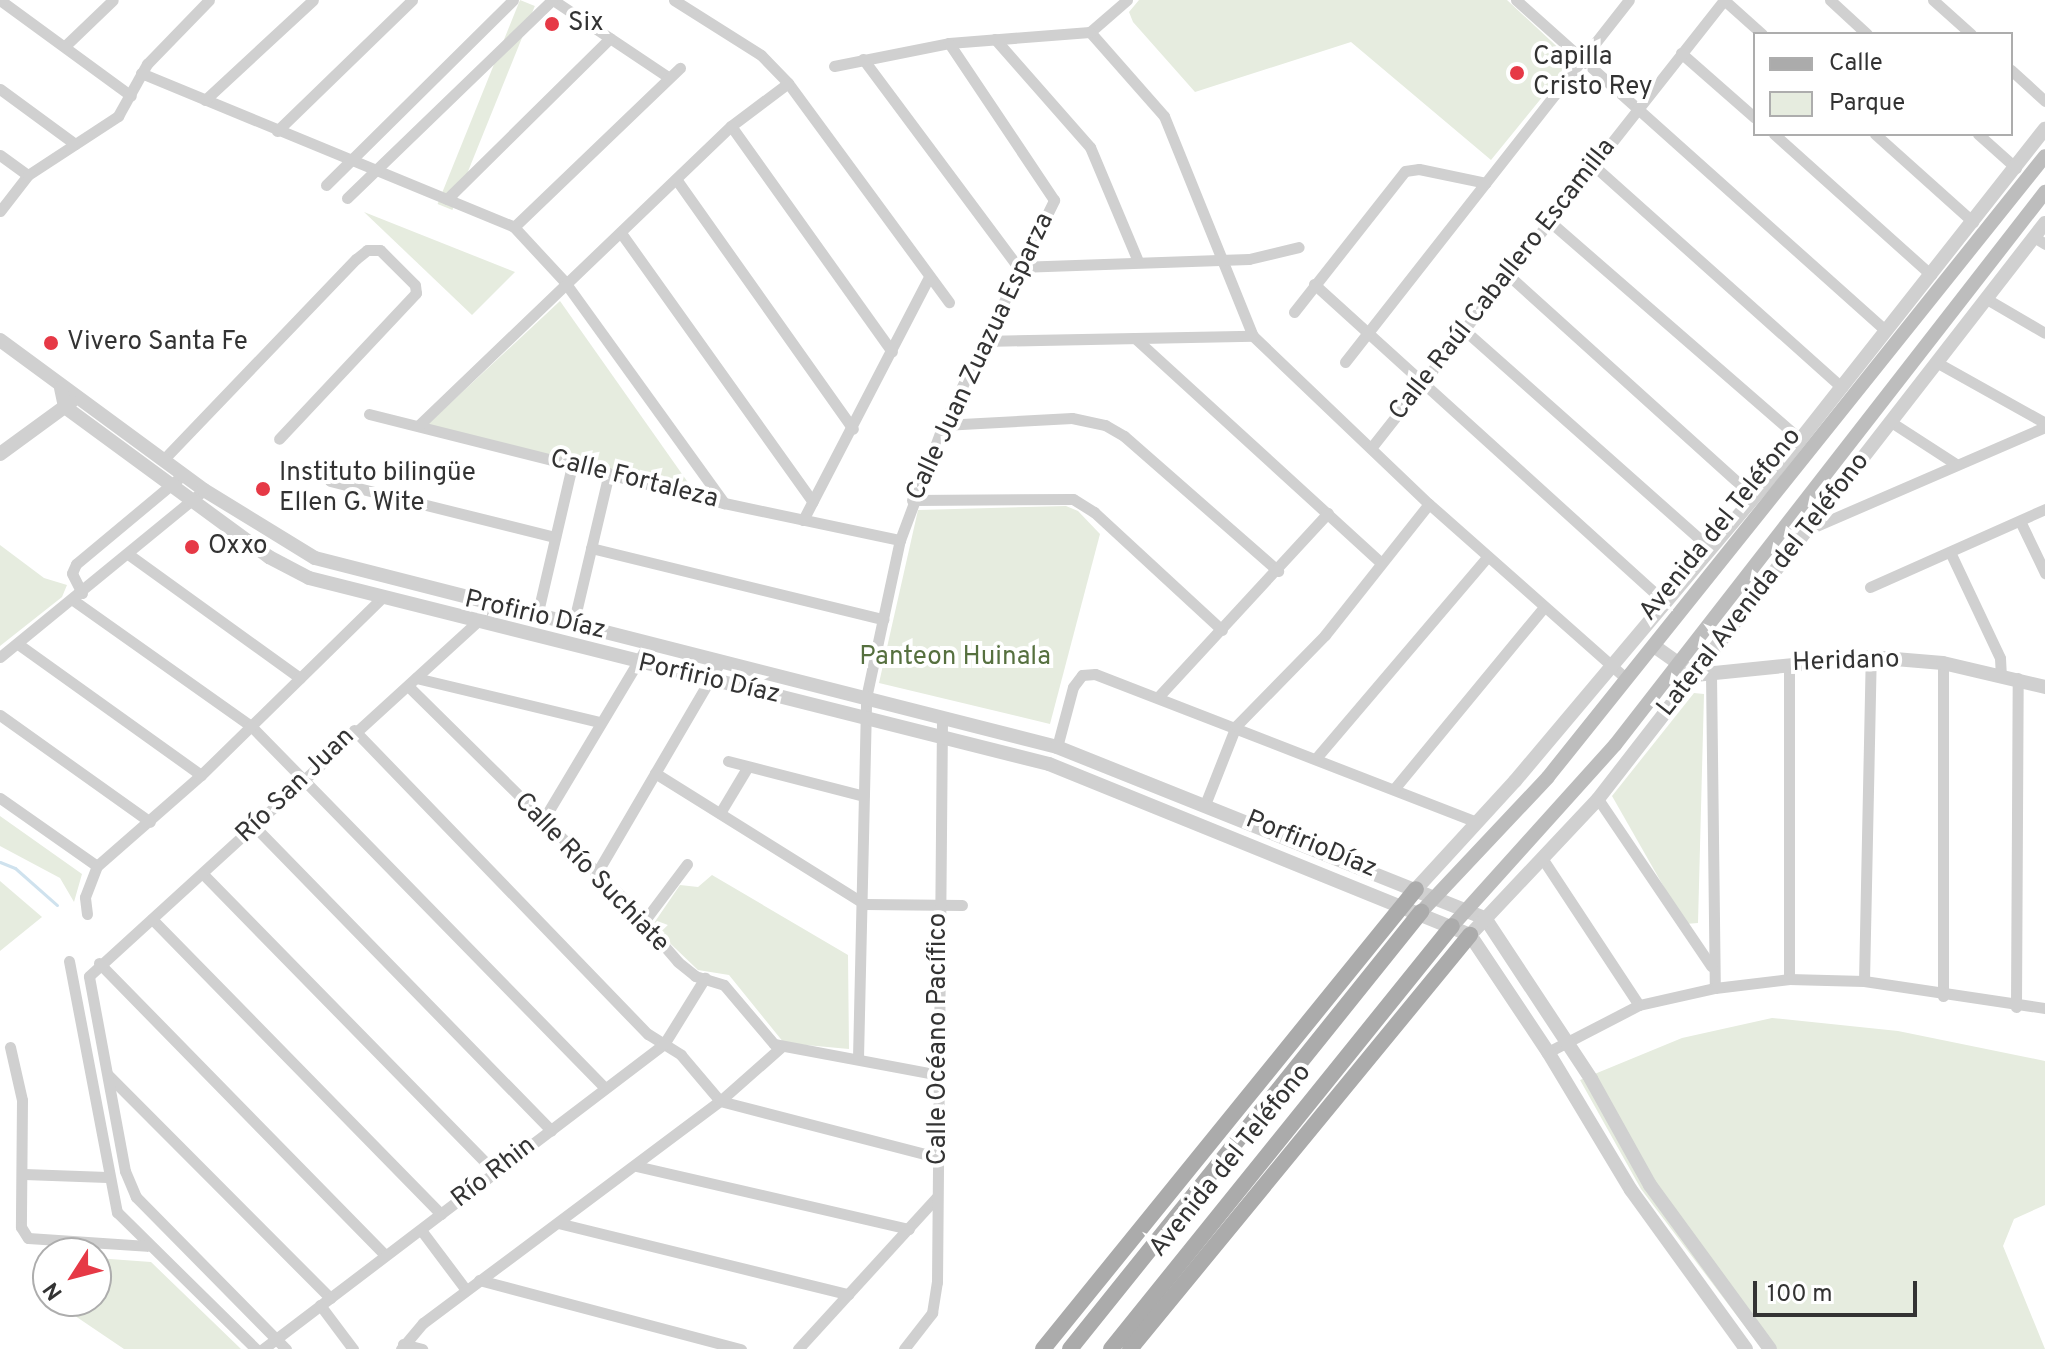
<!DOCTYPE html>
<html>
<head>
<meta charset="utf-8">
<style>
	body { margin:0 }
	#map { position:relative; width:2045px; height:1349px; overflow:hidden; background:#fff; font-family:Overpass,sans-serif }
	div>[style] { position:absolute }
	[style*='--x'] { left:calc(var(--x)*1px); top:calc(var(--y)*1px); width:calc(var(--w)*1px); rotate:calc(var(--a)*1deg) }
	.green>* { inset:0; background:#e6ecdf; transform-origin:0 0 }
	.stream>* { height:3px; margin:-1.5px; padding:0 1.5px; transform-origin:1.5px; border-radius:1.5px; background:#cfe2ee }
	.minor>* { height:11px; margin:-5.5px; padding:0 5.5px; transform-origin:5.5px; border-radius:5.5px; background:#d0d0d0 }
	.tertiary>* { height:14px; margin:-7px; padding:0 7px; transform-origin:7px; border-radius:7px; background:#d0d0d0 }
	.secondary>* { height:14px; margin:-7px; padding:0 7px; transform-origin:7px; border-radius:7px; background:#bdbdbd }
	.primary>* { height:16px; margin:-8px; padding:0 8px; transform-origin:8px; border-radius:8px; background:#ababab }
	.dots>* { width:22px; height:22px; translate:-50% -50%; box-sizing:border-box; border:4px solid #fff; border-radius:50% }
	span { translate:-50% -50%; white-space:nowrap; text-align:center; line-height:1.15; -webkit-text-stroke:8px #fff; paint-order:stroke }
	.poi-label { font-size:26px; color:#333 }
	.left { translate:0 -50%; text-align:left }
	.street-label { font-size:26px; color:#333 }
	.park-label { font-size:26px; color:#56703f }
	.legend { position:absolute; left:1753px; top:32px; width:260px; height:104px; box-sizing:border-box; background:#fff; border:2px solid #adadad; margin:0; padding:10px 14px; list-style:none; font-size:24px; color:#333 }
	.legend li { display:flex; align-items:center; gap:16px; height:40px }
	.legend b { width:40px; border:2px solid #adadad }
	.north { position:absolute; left:32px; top:1237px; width:80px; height:80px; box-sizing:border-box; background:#fff; border:2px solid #adadad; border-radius:50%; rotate:234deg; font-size:22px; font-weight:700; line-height:32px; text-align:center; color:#333 }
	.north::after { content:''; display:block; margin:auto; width:28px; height:36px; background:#e63946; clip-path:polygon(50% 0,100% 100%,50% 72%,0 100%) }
	.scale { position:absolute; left:1753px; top:1281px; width:164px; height:36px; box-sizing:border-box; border:4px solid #333; border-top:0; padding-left:10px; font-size:24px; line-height:28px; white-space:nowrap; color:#333; -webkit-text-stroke:6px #fff; paint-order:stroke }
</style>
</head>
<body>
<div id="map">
	<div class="green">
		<div style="left:520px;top:0;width:16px;height:220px;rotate:22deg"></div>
		<div style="clip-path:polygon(1139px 0,1507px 0,1567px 56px,1569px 64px,1491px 160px,1351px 42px,1195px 92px,1133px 22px,1129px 12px)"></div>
		<div style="clip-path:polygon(364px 212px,515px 272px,472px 315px)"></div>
		<div style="clip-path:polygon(560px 301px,694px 491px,427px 425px)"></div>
		<div style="clip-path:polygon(1066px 506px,1078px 511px,1100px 534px,1050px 724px,879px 683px,918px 510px)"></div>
		<div style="clip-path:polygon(0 545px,44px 578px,67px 585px,62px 597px,0 646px)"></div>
		<div style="clip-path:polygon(1694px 693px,1704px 694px,1698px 923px,1685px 924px,1612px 796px)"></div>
		<div style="clip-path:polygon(0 816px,82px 874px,74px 902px,60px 878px,0 846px)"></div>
		<div style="clip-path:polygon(712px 875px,848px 955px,849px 1049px,784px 1043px,729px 975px,698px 970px,652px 926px,680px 885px,698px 887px)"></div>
		<div style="clip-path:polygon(0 881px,42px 917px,0 951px)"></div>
		<div style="clip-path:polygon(1772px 1018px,1898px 1031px,2045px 1061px,2045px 1205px,2014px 1219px,2003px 1246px,2045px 1349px,1762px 1349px,1641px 1189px,1580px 1080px,1682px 1038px)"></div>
		<div style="clip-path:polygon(96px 1258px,151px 1262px,241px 1349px,124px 1349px,53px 1301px,96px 1301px)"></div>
	</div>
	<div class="stream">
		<div style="--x:0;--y:862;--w:16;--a:22"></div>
		<div style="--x:15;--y:868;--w:56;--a:41.4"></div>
	</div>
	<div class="minor">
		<div style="--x:0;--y:0;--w:162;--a:36.2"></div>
		<div style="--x:553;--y:0;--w:138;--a:33.8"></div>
		<div style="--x:674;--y:0;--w:103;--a:32.3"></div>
		<div style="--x:761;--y:55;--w:39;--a:46"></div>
		<div style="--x:788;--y:83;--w:272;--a:53.7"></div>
		<div style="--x:1516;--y:0;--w:496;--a:41.8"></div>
		<div style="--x:1830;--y:0;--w:50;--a:42.6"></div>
		<div style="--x:1933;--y:0;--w:51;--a:41.8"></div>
		<div style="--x:1090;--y:32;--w:112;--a:48.6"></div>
		<div style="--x:1164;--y:116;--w:237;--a:68"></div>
		<div style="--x:1253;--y:336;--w:243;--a:43.7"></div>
		<div style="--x:1429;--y:504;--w:263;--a:41.5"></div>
		<div style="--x:1090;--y:32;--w:49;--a:-40.9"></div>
		<div style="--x:995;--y:39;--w:144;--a:48.7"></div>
		<div style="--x:1090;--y:147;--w:124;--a:67.2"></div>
		<div style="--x:65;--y:46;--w:66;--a:-43.8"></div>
		<div style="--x:1681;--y:53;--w:98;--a:41.3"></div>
		<div style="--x:863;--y:59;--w:259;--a:53.3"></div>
		<div style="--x:1018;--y:267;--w:231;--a:-2"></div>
		<div style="--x:1249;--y:259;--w:51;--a:-13.5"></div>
		<div style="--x:834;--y:66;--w:117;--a:-11.3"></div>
		<div style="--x:949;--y:43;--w:141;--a:-4.5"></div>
		<div style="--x:2011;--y:70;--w:46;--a:42.4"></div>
		<div style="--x:141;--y:73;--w:404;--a:22.4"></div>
		<div style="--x:514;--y:227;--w:74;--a:47.2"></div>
		<div style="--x:564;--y:281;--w:274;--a:54.2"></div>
		<div style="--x:0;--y:89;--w:93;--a:36.3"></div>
		<div style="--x:205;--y:100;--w:147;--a:-42.8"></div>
		<div style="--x:731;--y:126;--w:277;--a:54.5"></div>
		<div style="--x:277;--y:131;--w:188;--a:-44.1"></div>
		<div style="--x:1774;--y:134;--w:211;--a:41.9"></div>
		<div style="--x:1875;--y:134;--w:132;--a:41.9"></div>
		<div style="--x:1978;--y:134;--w:51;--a:41.8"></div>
		<div style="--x:0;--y:155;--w:34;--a:36"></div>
		<div style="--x:1593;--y:165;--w:334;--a:41.8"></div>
		<div style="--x:676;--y:179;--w:306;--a:54.7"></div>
		<div style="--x:326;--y:185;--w:263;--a:-44.7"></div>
		<div style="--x:347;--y:198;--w:285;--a:-44"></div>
		<div style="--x:447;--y:199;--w:229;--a:-44.6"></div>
		<div style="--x:0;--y:211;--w:46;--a:-52.1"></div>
		<div style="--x:28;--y:175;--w:108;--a:-33.2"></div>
		<div style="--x:118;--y:116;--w:60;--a:-60.9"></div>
		<div style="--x:147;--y:64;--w:89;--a:-45.9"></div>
		<div style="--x:1548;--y:220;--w:335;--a:41"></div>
		<div style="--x:514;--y:227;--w:230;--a:-43.8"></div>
		<div style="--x:621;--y:233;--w:330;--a:54.5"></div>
		<div style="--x:2034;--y:237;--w:13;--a:32"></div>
		<div style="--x:1506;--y:273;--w:334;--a:42.1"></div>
		<div style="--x:1314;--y:284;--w:474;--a:42.2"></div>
		<div style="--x:1985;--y:298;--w:69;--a:30.3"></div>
		<div style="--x:1294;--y:312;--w:179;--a:-51.8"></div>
		<div style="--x:1405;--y:171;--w:14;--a:-8"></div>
		<div style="--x:1419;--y:169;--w:68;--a:11.8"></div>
		<div style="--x:1462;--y:328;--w:332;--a:41.6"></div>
		<div style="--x:1137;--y:340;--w:329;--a:42.4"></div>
		<div style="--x:983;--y:341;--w:270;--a:-1.1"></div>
		<div style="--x:1345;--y:362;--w:460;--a:-51.9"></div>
		<div style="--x:1936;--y:362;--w:125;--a:29.2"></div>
		<div style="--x:369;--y:414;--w:366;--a:14.1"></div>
		<div style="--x:724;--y:503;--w:180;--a:11.9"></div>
		<div style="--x:1891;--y:422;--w:77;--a:32.9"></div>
		<div style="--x:419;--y:425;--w:432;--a:-43.8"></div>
		<div style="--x:731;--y:126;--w:71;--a:-37"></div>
		<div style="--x:943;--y:425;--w:129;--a:-3.1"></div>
		<div style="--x:1072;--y:418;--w:34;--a:12"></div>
		<div style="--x:1105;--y:425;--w:22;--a:30"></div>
		<div style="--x:1124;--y:436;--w:205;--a:41.2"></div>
		<div style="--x:1371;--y:448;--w:570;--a:-51.76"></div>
		<div style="--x:1724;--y:0;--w:51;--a:41.8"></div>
		<div style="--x:163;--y:460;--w:279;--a:-46.2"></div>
		<div style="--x:356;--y:259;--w:14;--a:-39"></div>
		<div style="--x:367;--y:250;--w:13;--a:0"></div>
		<div style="--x:380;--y:250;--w:49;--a:45"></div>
		<div style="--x:415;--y:285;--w:8;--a:83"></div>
		<div style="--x:416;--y:293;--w:200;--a:133.2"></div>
		<div style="--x:330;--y:481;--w:232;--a:14"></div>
		<div style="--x:912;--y:500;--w:161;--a:-0.4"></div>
		<div style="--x:1073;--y:499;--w:25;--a:32"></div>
		<div style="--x:1094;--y:512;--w:174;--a:42.7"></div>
		<div style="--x:803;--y:520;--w:274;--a:-62.6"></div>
		<div style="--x:2020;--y:521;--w:58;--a:64.3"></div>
		<div style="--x:1807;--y:530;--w:259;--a:-23.4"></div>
		<div style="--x:591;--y:548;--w:301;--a:13.7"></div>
		<div style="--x:1950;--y:552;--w:117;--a:64.7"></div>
		<div style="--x:2000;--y:658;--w:17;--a:87"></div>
		<div style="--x:128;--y:554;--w:212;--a:35.8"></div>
		<div style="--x:1870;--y:587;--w:192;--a:-24"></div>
		<div style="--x:82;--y:593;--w:22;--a:-117"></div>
		<div style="--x:72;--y:573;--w:10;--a:-66"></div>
		<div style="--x:76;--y:564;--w:139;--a:-39.8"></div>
		<div style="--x:73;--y:600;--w:218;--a:35.3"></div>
		<div style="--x:251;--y:726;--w:506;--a:45.64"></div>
		<div style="--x:537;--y:616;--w:155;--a:-76.9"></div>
		<div style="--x:573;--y:625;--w:156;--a:-76.7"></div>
		<div style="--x:18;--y:644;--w:225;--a:35.6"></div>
		<div style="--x:0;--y:657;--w:264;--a:-39.3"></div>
		<div style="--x:1943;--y:663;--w:333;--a:90"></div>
		<div style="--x:1789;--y:664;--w:315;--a:90"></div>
		<div style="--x:1711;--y:674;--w:314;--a:89.3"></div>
		<div style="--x:416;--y:678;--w:188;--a:13.5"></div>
		<div style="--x:408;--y:686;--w:302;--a:44.6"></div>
		<div style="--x:623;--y:898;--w:84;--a:49.3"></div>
		<div style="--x:678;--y:962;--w:22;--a:39"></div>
		<div style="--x:695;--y:976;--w:30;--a:17"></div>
		<div style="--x:724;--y:985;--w:77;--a:49.7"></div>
		<div style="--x:774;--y:1044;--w:169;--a:10.6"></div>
		<div style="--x:1159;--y:696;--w:249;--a:-47.3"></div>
		<div style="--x:0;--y:715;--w:184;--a:35.5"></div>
		<div style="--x:354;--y:730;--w:423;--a:46"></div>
		<div style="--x:648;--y:1034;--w:39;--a:32"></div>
		<div style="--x:681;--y:1055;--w:60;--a:49.7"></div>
		<div style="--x:720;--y:1101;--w:227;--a:14.5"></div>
		<div style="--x:1057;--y:747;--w:62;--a:-75.1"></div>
		<div style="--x:1073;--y:687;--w:15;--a:-53"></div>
		<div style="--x:1082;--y:675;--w:13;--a:-4"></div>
		<div style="--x:1095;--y:674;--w:409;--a:21.2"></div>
		<div style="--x:1317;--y:757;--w:262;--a:-49.6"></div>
		<div style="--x:728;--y:761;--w:140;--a:14.4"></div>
		<div style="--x:655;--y:773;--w:248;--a:32"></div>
		<div style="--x:865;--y:904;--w:97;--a:0.6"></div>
		<div style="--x:1394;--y:789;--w:236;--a:-50.5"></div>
		<div style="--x:0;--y:798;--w:118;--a:35"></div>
		<div style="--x:1598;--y:799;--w:202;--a:55.9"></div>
		<div style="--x:1206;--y:802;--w:82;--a:-68.5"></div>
		<div style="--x:1236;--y:726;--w:127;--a:-45.6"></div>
		<div style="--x:1325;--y:635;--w:167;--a:-51.6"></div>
		<div style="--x:720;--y:813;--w:52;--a:-59"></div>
		<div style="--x:542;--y:822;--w:209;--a:-59.1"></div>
		<div style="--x:255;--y:827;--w:424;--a:45.7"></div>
		<div style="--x:1542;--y:858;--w:176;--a:56.6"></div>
		<div style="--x:203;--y:874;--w:417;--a:45.6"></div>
		<div style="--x:595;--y:876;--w:250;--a:-59.7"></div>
		<div style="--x:87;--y:914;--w:17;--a:-97"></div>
		<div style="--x:85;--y:897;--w:33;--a:-69"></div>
		<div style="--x:97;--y:866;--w:138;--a:-41.2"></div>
		<div style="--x:201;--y:775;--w:252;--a:-44.4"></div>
		<div style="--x:152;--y:919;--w:413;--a:45.6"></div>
		<div style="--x:642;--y:924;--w:75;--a:-53.1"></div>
		<div style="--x:69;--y:961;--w:256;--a:79.2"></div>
		<div style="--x:117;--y:1212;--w:195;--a:44.6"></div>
		<div style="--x:99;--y:963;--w:409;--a:45.6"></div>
		<div style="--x:1864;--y:981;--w:324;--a:-88.8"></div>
		<div style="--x:2016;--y:1007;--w:329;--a:-89.7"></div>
		<div style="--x:10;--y:1047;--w:54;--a:77.2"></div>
		<div style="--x:22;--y:1100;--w:127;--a:90.5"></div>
		<div style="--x:21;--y:1227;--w:13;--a:58"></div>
		<div style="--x:28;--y:1238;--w:119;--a:3.8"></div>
		<div style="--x:1548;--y:1052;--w:102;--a:-27.3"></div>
		<div style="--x:1639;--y:1005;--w:78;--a:-12.6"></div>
		<div style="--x:1715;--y:988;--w:75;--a:-6.9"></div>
		<div style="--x:1789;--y:979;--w:75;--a:1.5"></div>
		<div style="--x:1864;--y:981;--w:183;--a:8.5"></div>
		<div style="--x:858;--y:1058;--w:360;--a:-88.7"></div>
		<div style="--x:866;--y:698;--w:162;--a:-77.9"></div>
		<div style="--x:900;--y:540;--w:123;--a:-69.5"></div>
		<div style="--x:943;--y:425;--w:251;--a:-63.7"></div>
		<div style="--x:1054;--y:200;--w:189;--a:-123.8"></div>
		<div style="--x:108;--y:1075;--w:315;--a:45.1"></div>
		<div style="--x:636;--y:1166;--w:280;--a:13"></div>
		<div style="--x:24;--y:1174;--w:83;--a:2.1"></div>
		<div style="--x:558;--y:1223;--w:299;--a:13.8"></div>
		<div style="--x:421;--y:1230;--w:75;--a:53.1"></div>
		<div style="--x:479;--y:1280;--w:271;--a:14.8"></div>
		<div style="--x:320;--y:1305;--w:55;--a:53.1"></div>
		<div style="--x:403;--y:1344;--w:20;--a:15"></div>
		<div style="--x:263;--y:1349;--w:504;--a:-37.26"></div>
		<div style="--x:664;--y:1044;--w:78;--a:-58.2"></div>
		<div style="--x:286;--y:1349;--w:214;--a:-134.6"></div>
		<div style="--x:136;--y:1197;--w:28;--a:-113"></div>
		<div style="--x:125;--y:1171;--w:198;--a:-100.5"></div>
		<div style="--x:89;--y:976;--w:527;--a:-42.38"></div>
		<div style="--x:478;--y:621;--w:18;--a:-63"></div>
		<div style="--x:401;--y:1349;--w:34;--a:-50"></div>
		<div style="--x:423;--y:1323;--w:371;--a:-36.8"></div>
		<div style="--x:720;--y:1101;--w:81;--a:-41.5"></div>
		<div style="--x:798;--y:1349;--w:206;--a:-47.6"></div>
		<div style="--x:904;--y:1349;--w:46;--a:-52.1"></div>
		<div style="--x:932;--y:1313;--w:31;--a:-81"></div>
		<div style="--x:937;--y:1282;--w:564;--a:-89.49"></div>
	</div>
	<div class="tertiary">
		<div style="--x:0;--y:340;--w:253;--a:36.3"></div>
		<div style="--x:204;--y:490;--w:130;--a:31.5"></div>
		<div style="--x:315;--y:558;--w:766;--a:14.29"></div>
		<div style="--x:1057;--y:747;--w:461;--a:21.8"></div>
		<div style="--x:1485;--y:918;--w:193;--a:56.6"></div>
		<div style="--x:1591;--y:1079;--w:121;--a:60.9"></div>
		<div style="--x:1650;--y:1185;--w:203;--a:53.8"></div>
		<div style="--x:61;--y:388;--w:19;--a:78"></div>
		<div style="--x:65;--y:407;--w:253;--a:36.3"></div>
		<div style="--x:269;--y:557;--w:45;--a:27.7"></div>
		<div style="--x:309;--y:578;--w:763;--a:14.11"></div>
		<div style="--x:1049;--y:764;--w:454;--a:22.1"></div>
		<div style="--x:1470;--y:935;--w:141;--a:56.3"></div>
		<div style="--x:1548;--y:1052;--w:161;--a:59"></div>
		<div style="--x:1631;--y:1190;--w:196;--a:54.1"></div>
		<div style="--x:0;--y:454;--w:88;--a:-36.2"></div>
		<div style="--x:1654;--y:646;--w:50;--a:35.3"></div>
		<div style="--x:1695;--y:675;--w:177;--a:-5.8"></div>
		<div style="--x:1871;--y:657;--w:72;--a:4.8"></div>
		<div style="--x:1943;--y:663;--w:105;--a:13.2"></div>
		<div style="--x:1416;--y:889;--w:147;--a:-47.5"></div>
		<div style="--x:1515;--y:781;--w:402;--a:-49.9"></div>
		<div style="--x:1774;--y:473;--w:438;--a:-51.8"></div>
		<div style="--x:1470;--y:935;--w:187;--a:-46.7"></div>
		<div style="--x:1598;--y:799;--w:729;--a:-52.19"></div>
	</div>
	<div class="secondary">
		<div style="--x:1421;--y:912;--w:185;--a:-46.7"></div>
		<div style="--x:1548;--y:777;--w:795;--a:-51.33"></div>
		<div style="--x:1452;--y:926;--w:244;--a:-48"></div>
		<div style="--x:1615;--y:745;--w:701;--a:-52.13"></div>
	</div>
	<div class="primary">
		<div style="--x:1043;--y:1349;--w:592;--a:-50.96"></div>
		<div style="--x:1070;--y:1349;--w:561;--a:-51.23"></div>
		<div style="--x:1111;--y:1349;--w:543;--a:-51.13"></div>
		<div style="--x:1130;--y:1349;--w:536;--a:-50.61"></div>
	</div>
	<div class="dots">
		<div style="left:552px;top:24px;background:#e63946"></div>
		<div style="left:1517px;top:73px;background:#e63946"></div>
		<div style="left:51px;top:343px;background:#e63946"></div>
		<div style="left:263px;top:489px;background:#e63946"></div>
		<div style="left:192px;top:547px;background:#e63946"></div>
	</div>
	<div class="poi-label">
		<span class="left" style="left:568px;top:24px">Six</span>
		<span class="left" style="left:1533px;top:73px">Capilla<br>Cristo Rey</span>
		<span class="left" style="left:67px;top:343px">Vivero Santa Fe</span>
		<span class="left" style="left:279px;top:489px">Instituto bilingüe<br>Ellen G. Wite</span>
		<span class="left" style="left:208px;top:547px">Oxxo</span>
	</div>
	<div class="street-label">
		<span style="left:1503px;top:280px;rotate:-52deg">Calle Raúl Caballero Escamilla</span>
		<span style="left:981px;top:357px;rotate:-65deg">Calle Juan Zuazua Esparza</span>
		<span style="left:634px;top:480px;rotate:14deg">Calle Fortaleza</span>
		<span style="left:1721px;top:525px;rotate:-51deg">Avenida del Teléfono</span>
		<span style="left:1764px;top:585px;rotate:-52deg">Lateral Avenida del Teléfono</span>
		<span style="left:535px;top:616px;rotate:13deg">Profirio Díaz</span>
		<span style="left:1846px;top:662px;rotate:-2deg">Heridano</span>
		<span style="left:709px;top:680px;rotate:13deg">Porfirio Díaz</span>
		<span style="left:296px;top:786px;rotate:-44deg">Río San Juan</span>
		<span style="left:1311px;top:845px;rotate:22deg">PorfirioDíaz</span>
		<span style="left:591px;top:873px;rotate:46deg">Calle Río Suchiate</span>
		<span style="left:939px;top:1039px;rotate:-90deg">Calle Océano Pacífico</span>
		<span style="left:1231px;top:1161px;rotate:-51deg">Avenida del Teléfono</span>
		<span style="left:494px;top:1173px;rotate:-38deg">Río Rhin</span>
	</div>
	<div class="park-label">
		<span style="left:955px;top:658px">Panteon Huinala</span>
	</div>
	<ul class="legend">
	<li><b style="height:10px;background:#ababab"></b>Calle</li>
	<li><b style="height:22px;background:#e6ecdf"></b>Parque</li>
	</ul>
	<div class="north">N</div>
	<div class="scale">100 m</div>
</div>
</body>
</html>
